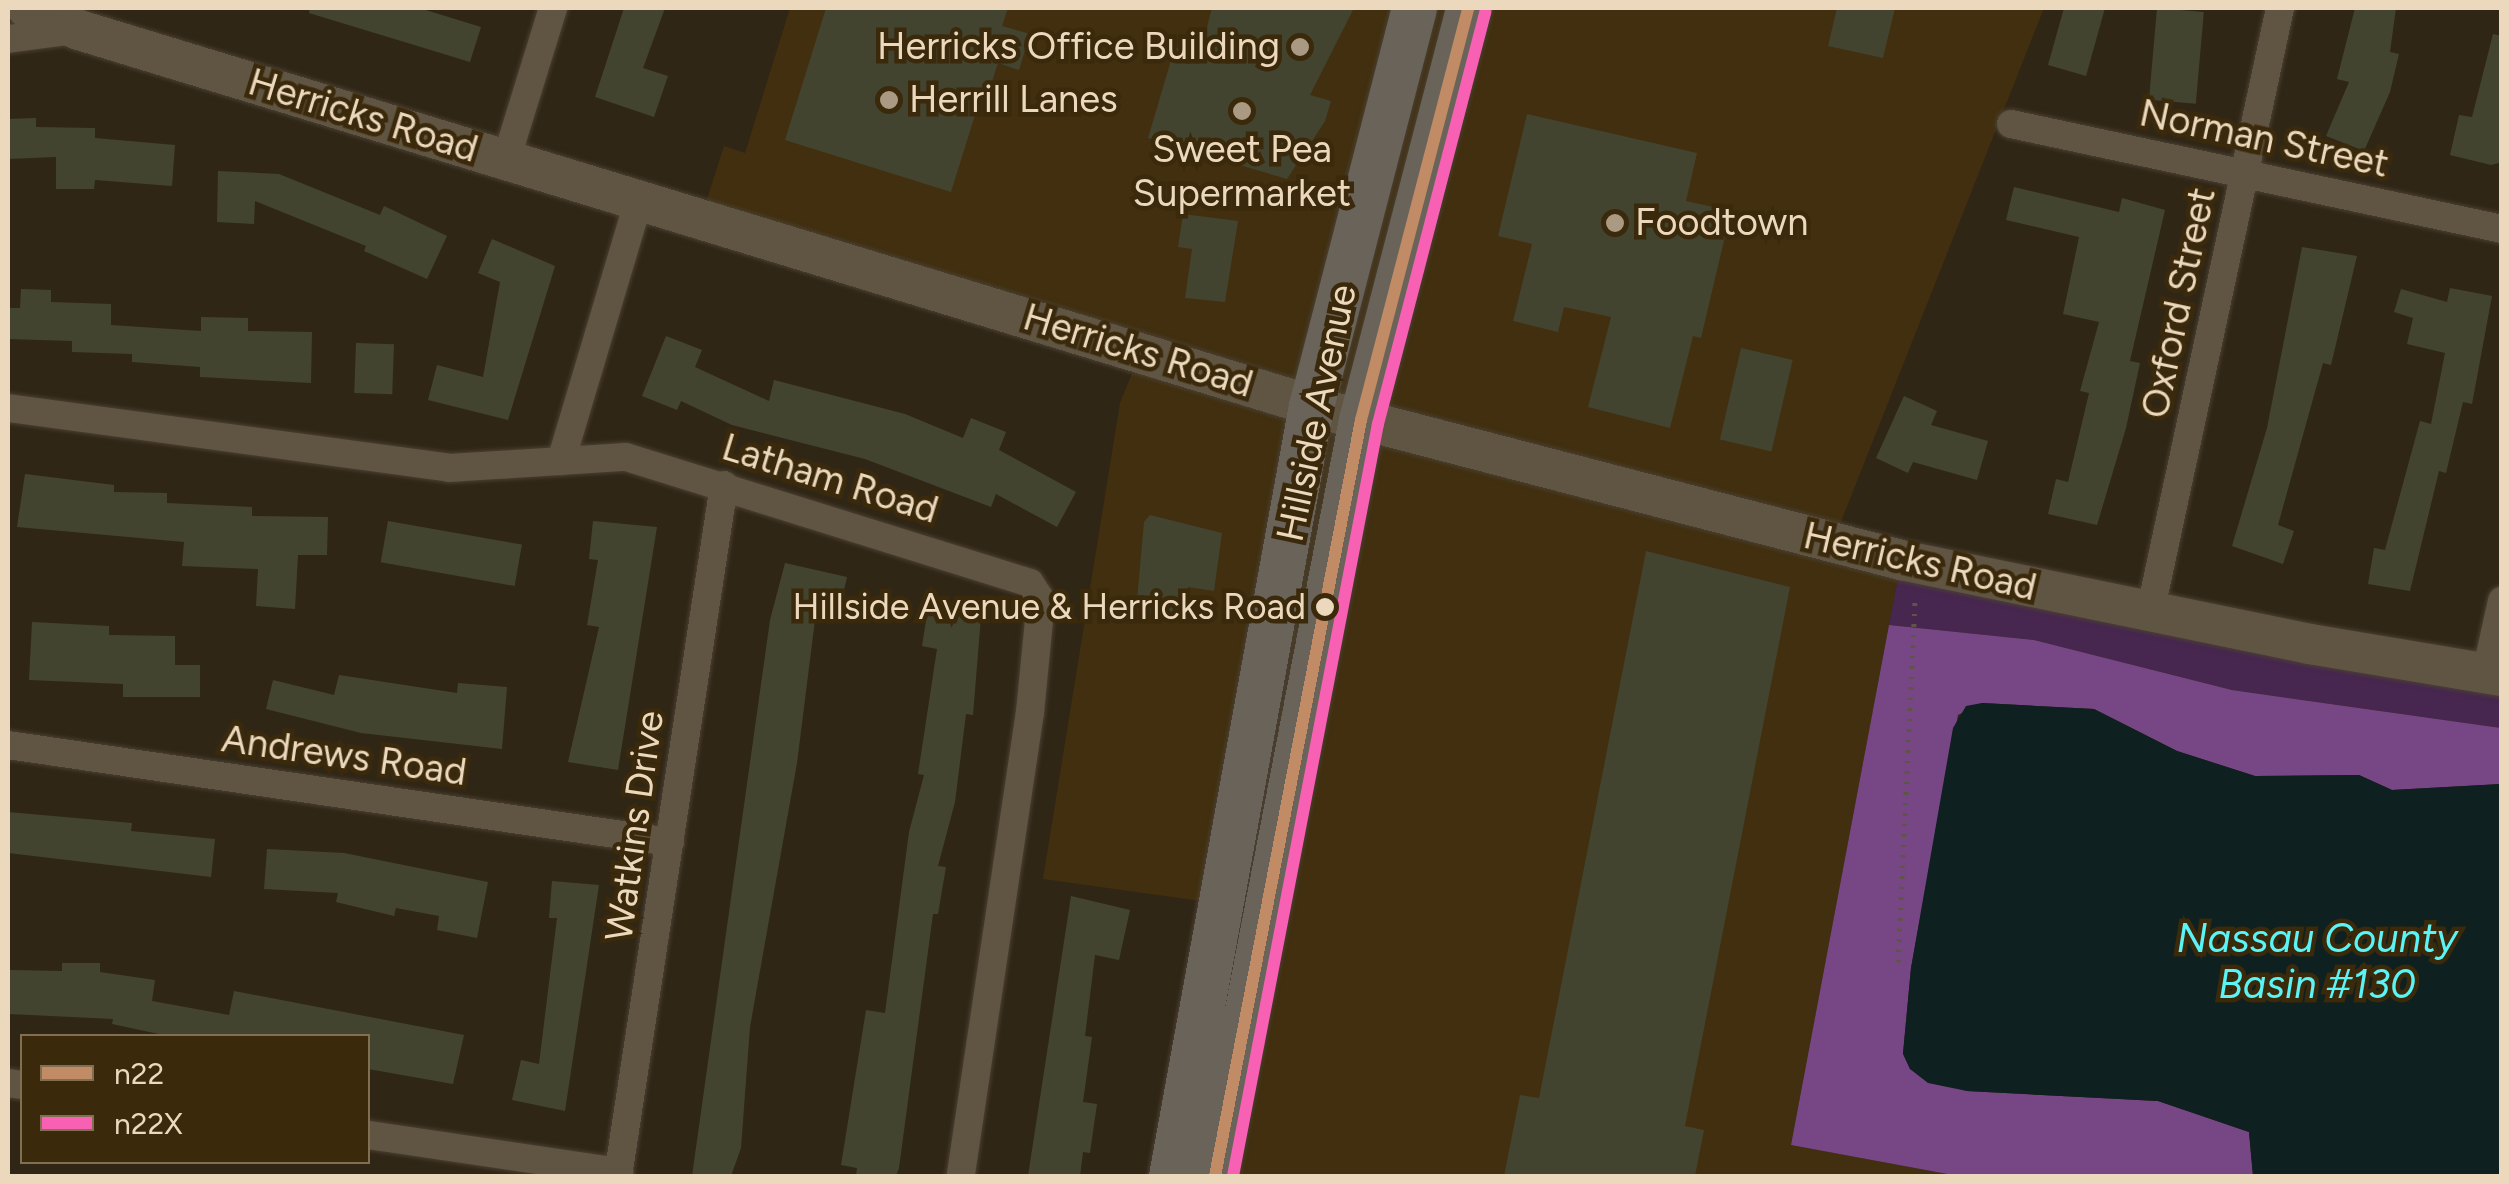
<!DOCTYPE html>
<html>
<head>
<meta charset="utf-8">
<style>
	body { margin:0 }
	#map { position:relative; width:2509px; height:1184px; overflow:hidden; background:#302616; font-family:Figtree,sans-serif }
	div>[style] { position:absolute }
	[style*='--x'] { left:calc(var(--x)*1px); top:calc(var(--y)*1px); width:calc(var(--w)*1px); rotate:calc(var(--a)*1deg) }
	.built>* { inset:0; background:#412f0f }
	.green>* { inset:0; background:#47264f }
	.forest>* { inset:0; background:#774685 }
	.water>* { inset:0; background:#0e201f }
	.building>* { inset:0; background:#434430; transform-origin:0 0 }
	.path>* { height:5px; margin-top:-2.5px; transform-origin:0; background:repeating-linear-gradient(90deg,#5f5546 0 2.5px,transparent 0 10.5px) }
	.roads { filter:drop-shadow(0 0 2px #4a4033) drop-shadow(0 0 2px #4a4033) }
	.minor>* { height:28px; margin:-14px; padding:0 14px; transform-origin:14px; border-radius:14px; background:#605542 }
	.secondary>* { height:40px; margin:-20px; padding:0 20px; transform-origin:20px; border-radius:20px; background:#605542 }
	.primary>* { height:45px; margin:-22.5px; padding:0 22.5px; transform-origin:22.5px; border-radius:22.5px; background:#696359 }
	.bus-1>* { height:12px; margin:-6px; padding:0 6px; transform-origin:6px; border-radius:6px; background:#c18c65 }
	.bus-2>* { height:12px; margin:-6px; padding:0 6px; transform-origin:6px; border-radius:6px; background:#f860b3 }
	.dots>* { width:28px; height:28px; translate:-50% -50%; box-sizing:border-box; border:5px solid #3b290b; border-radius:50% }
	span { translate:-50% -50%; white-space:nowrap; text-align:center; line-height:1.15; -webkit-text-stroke:9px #3b290b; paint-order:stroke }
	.bus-label { font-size:36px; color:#ecd8bd }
	.right { translate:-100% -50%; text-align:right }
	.poi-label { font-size:38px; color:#ecd8bd }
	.left { translate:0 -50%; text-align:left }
	.street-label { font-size:38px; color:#ecd8bd }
	.water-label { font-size:40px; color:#5bf4f6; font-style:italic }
	.frame { position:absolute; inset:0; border:10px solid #ecd8bd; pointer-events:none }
	.legend { position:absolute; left:20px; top:1034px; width:350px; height:130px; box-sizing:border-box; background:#3b290b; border:2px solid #826f52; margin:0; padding:12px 18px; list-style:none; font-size:30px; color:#ecd8bd }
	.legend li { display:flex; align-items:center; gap:20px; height:50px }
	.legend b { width:50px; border:2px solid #826f52 }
</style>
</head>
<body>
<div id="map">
	<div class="built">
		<div style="clip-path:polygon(790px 8px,2044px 8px,1833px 542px,1901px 562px,1791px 1145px,1958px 1176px,1171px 1176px,1222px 904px,1043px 879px,1120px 403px,1141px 351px,701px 218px,724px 146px,745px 153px)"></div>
	</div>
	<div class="green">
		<div style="clip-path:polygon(1901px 562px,2501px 675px,2501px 728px,2232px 690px,2034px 640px,1889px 625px)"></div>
	</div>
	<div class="forest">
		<div style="clip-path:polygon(1889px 625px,2034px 640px,2232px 690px,2501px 728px,2501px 784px,2392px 790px,2359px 775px,2255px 776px,2177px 751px,2094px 709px,1982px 703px,1958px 715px,1911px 968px,1903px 1053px,1910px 1069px,1967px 1091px,2158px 1101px,2249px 1132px,2253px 1176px,1958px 1176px,1791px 1145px)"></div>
	</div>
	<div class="water">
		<div style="clip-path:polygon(1982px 703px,2094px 709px,2177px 751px,2255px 776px,2359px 775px,2392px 790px,2501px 784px,2501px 1176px,2253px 1176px,2249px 1132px,2158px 1101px,1967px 1091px,1928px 1083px,1910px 1069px,1903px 1054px,1911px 968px,1953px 728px,1966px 706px)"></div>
	</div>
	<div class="building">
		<div style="clip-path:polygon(310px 8px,419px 8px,481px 27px,470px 62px,309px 13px)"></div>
		<div style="clip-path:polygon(624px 8px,665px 8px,643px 68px,668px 76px,654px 117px,595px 97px)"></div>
		<div style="clip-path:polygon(826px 8px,1008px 8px,1002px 26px,1030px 34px,1019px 70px,998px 63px,986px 100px,980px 99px,951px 192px,785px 140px)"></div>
		<div style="clip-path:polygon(1212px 8px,1354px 8px,1310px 95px,1331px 101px,1325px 121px,1287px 179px,1148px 138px,1175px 47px,1200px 54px)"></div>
		<div style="clip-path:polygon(1837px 8px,1895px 8px,1883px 58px,1828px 46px)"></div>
		<div style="clip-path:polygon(2064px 8px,2105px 8px,2086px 76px,2048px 65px)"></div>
		<div style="left:2157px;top:8px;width:47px;height:92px;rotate:5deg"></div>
		<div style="clip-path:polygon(2355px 8px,2396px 8px,2390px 52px,2399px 54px,2390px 92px,2364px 151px,2326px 136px,2349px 82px,2337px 79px)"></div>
		<div style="clip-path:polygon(2493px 34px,2502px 36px,2502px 162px,2491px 165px,2450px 155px,2459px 115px,2472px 117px)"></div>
		<div style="clip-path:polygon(1527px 114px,1697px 153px,1686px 201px,1731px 211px,1701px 338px,1693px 336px,1670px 428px,1588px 407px,1611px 317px,1564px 307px,1558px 332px,1513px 321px,1532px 244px,1498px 236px)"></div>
		<div style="clip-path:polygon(36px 118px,36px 127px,95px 128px,95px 138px,175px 145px,172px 186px,95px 180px,94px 189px,56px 189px,56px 157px,8px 159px,8px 119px)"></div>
		<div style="clip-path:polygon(218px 171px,279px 174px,380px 215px,384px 206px,447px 236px,427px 279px,364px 251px,366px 246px,255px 201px,254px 224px,217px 222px)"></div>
		<div style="clip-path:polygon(2014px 187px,2119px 212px,2122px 198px,2165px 210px,2130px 361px,2140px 363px,2126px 428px,2097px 525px,2048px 514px,2056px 479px,2068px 482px,2089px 393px,2080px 391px,2099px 322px,2063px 314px,2079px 237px,2006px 220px)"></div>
		<div style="clip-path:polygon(1183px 214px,1238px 221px,1225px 302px,1185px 298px,1192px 249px,1178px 247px)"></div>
		<div style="clip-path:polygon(492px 239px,555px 266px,508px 420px,428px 400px,437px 365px,483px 377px,500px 282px,478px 273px)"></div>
		<div style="clip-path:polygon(2302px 247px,2357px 256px,2331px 365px,2323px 363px,2278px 525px,2294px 531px,2283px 564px,2232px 546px,2267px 428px)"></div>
		<div style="clip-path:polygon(2450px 288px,2492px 296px,2472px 404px,2463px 402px,2446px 473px,2439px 471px,2410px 591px,2368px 584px,2374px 548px,2385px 550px,2420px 421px,2431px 424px,2445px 353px,2407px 344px,2413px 318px,2394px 312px,2401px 289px,2447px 302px)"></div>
		<div style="clip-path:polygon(21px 289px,51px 290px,51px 302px,111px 304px,111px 325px,201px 331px,201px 317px,248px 318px,248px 331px,312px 332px,311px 383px,200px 377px,200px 367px,132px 362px,132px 354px,72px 352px,72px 341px,8px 339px,8px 308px,20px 308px)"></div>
		<div style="clip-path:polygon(666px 336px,702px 350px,695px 367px,769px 401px,774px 380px,905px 414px,963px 438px,971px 418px,1006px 432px,999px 450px,1076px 492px,1057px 527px,996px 494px,991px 507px,865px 459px,732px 425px,681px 401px,677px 410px,642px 396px)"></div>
		<div style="left:356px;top:343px;width:38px;height:50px;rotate:2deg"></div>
		<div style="left:1741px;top:348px;width:53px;height:94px;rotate:13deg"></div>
		<div style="clip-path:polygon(1904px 396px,1937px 411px,1931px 425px,1988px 441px,1977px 480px,1913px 462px,1908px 473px,1876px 458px)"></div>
		<div style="clip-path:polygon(25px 474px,114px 485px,114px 492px,167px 493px,167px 503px,252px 507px,252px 516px,328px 517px,327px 555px,298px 555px,295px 609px,256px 606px,258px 569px,182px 566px,184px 542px,17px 527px)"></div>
		<div style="clip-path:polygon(1150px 515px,1222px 533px,1214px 591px,1188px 587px,1183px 619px,1136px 612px,1144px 522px)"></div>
		<div style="left:388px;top:521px;width:136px;height:42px;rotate:10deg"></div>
		<div style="clip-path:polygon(593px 521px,657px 527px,618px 770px,568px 762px,599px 627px,587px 625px,598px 560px,589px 559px)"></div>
		<div style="clip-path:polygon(1646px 551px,1790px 587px,1685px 1126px,1704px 1130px,1695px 1176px,1504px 1176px,1520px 1095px,1539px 1098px)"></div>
		<div style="clip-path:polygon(785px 563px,847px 577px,838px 618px,816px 612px,797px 763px,750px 1027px,741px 1148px,731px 1176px,692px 1176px,770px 620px)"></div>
		<div style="clip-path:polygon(928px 608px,981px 617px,973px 715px,966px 714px,955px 802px,938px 866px,946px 867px,938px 914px,933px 914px,899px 1168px,896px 1176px,856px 1176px,857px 1168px,841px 1165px,866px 1010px,885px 1013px,909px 832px,924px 775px,918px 774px,937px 649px,922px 646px)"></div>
		<div style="clip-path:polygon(32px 622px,109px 626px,109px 635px,175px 636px,175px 665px,200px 665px,200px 697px,123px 697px,123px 684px,29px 680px)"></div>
		<div style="clip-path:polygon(339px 675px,457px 693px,458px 683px,507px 687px,502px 749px,361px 733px,266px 709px,273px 680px,334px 695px)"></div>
		<div style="clip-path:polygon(8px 812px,132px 823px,131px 831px,215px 839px,211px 877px,8px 853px)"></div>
		<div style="clip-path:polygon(267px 849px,344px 853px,488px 882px,477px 938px,437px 930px,439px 916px,396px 908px,394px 916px,336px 902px,338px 893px,264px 889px)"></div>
		<div style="clip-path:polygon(552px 881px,599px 885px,565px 1111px,512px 1100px,521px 1060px,539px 1064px,557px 918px,549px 918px)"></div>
		<div style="clip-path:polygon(1071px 896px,1130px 910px,1119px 960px,1095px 955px,1085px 1036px,1092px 1037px,1083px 1102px,1097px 1104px,1090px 1153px,1083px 1152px,1080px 1176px,1028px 1176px)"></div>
		<div style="clip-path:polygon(62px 963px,100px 963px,100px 972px,155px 980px,152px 1001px,229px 1015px,234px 991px,464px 1035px,453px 1084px,368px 1069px,368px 1036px,168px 1036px,112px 1024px,113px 1019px,9px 1014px,10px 970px,62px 971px)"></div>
	</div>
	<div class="path">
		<div style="--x:1898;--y:962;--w:365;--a:-87.3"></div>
	</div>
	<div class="roads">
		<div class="minor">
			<div style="--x:8;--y:39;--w:68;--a:-7.7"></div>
			<div style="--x:2011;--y:124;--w:502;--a:12.07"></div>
			<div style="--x:506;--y:160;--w:159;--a:-72.8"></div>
			<div style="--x:8;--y:408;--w:445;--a:7.7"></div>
			<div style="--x:449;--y:468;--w:177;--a:-3.6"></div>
			<div style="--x:626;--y:457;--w:423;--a:17.3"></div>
			<div style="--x:1030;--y:583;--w:20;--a:57"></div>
			<div style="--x:1041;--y:600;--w:113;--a:95.6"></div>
			<div style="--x:1030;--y:712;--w:469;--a:98.5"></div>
			<div style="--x:561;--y:461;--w:272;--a:-73.4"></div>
			<div style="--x:2150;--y:613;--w:619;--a:-77.87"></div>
			<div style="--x:2486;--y:673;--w:74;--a:-77.5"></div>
			<div style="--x:8;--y:745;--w:669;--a:8.34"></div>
			<div style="--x:8;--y:1083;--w:14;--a:8"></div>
			<div style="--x:368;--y:1135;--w:254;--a:8.4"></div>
			<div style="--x:618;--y:1176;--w:699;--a:-81.28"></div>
		</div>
		<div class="secondary">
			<div style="--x:27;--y:8;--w:56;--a:22.9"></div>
			<div style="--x:79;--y:30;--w:1318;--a:16.94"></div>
			<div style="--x:1340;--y:414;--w:580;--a:14.59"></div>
			<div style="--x:1901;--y:560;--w:418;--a:11.6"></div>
			<div style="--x:2310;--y:644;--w:195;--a:9.5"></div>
		</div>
		<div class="primary">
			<div style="--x:1171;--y:1176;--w:783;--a:-79.7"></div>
			<div style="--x:1311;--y:406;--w:411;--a:-75.5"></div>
			<div style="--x:1215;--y:1176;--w:770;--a:-79.07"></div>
			<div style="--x:1361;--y:420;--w:426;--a:-75.4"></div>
		</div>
	</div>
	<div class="bus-1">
		<div style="--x:1215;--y:1176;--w:770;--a:-79.07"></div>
		<div style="--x:1361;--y:420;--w:426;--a:-75.4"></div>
	</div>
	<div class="bus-2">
		<div style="--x:1233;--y:1176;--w:766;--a:-79.09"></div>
		<div style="--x:1378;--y:424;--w:426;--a:-75.4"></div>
	</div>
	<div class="dots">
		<div style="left:1300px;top:47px;background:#aa9a83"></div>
		<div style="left:889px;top:100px;background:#aa9a83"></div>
		<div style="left:1242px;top:111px;background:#aa9a83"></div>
		<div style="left:1615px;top:223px;background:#aa9a83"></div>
		<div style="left:1325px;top:607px;background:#ecd8bd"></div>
	</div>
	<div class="bus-label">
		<span class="right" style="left:1306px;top:607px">Hillside Avenue &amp; Herricks Road</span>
	</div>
	<div class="poi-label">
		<span class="right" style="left:1280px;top:47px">Herricks Office Building</span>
		<span class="left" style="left:909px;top:100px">Herrill Lanes</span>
		<span style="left:1242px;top:172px">Sweet Pea<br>Supermarket</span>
		<span class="left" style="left:1635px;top:223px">Foodtown</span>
	</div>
	<div class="street-label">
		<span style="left:363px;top:116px;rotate:17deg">Herricks Road</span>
		<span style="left:2264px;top:139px;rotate:12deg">Norman Street</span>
		<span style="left:2179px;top:303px;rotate:-78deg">Oxford Street</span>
		<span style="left:1138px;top:351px;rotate:17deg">Herricks Road</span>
		<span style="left:1317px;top:413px;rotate:-78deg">Hillside Avenue</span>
		<span style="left:830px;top:479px;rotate:17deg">Latham Road</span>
		<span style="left:1920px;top:562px;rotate:13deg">Herricks Road</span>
		<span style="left:344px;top:756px;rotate:8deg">Andrews Road</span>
		<span style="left:635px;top:826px;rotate:-82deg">Watkins Drive</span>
	</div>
	<div class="water-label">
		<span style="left:2317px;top:961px">Nassau County<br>Basin #130</span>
	</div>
	<div class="frame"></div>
	<ul class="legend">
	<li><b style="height:12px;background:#c18c65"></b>n22</li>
	<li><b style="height:12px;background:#f860b3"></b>n22X</li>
	</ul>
</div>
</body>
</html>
